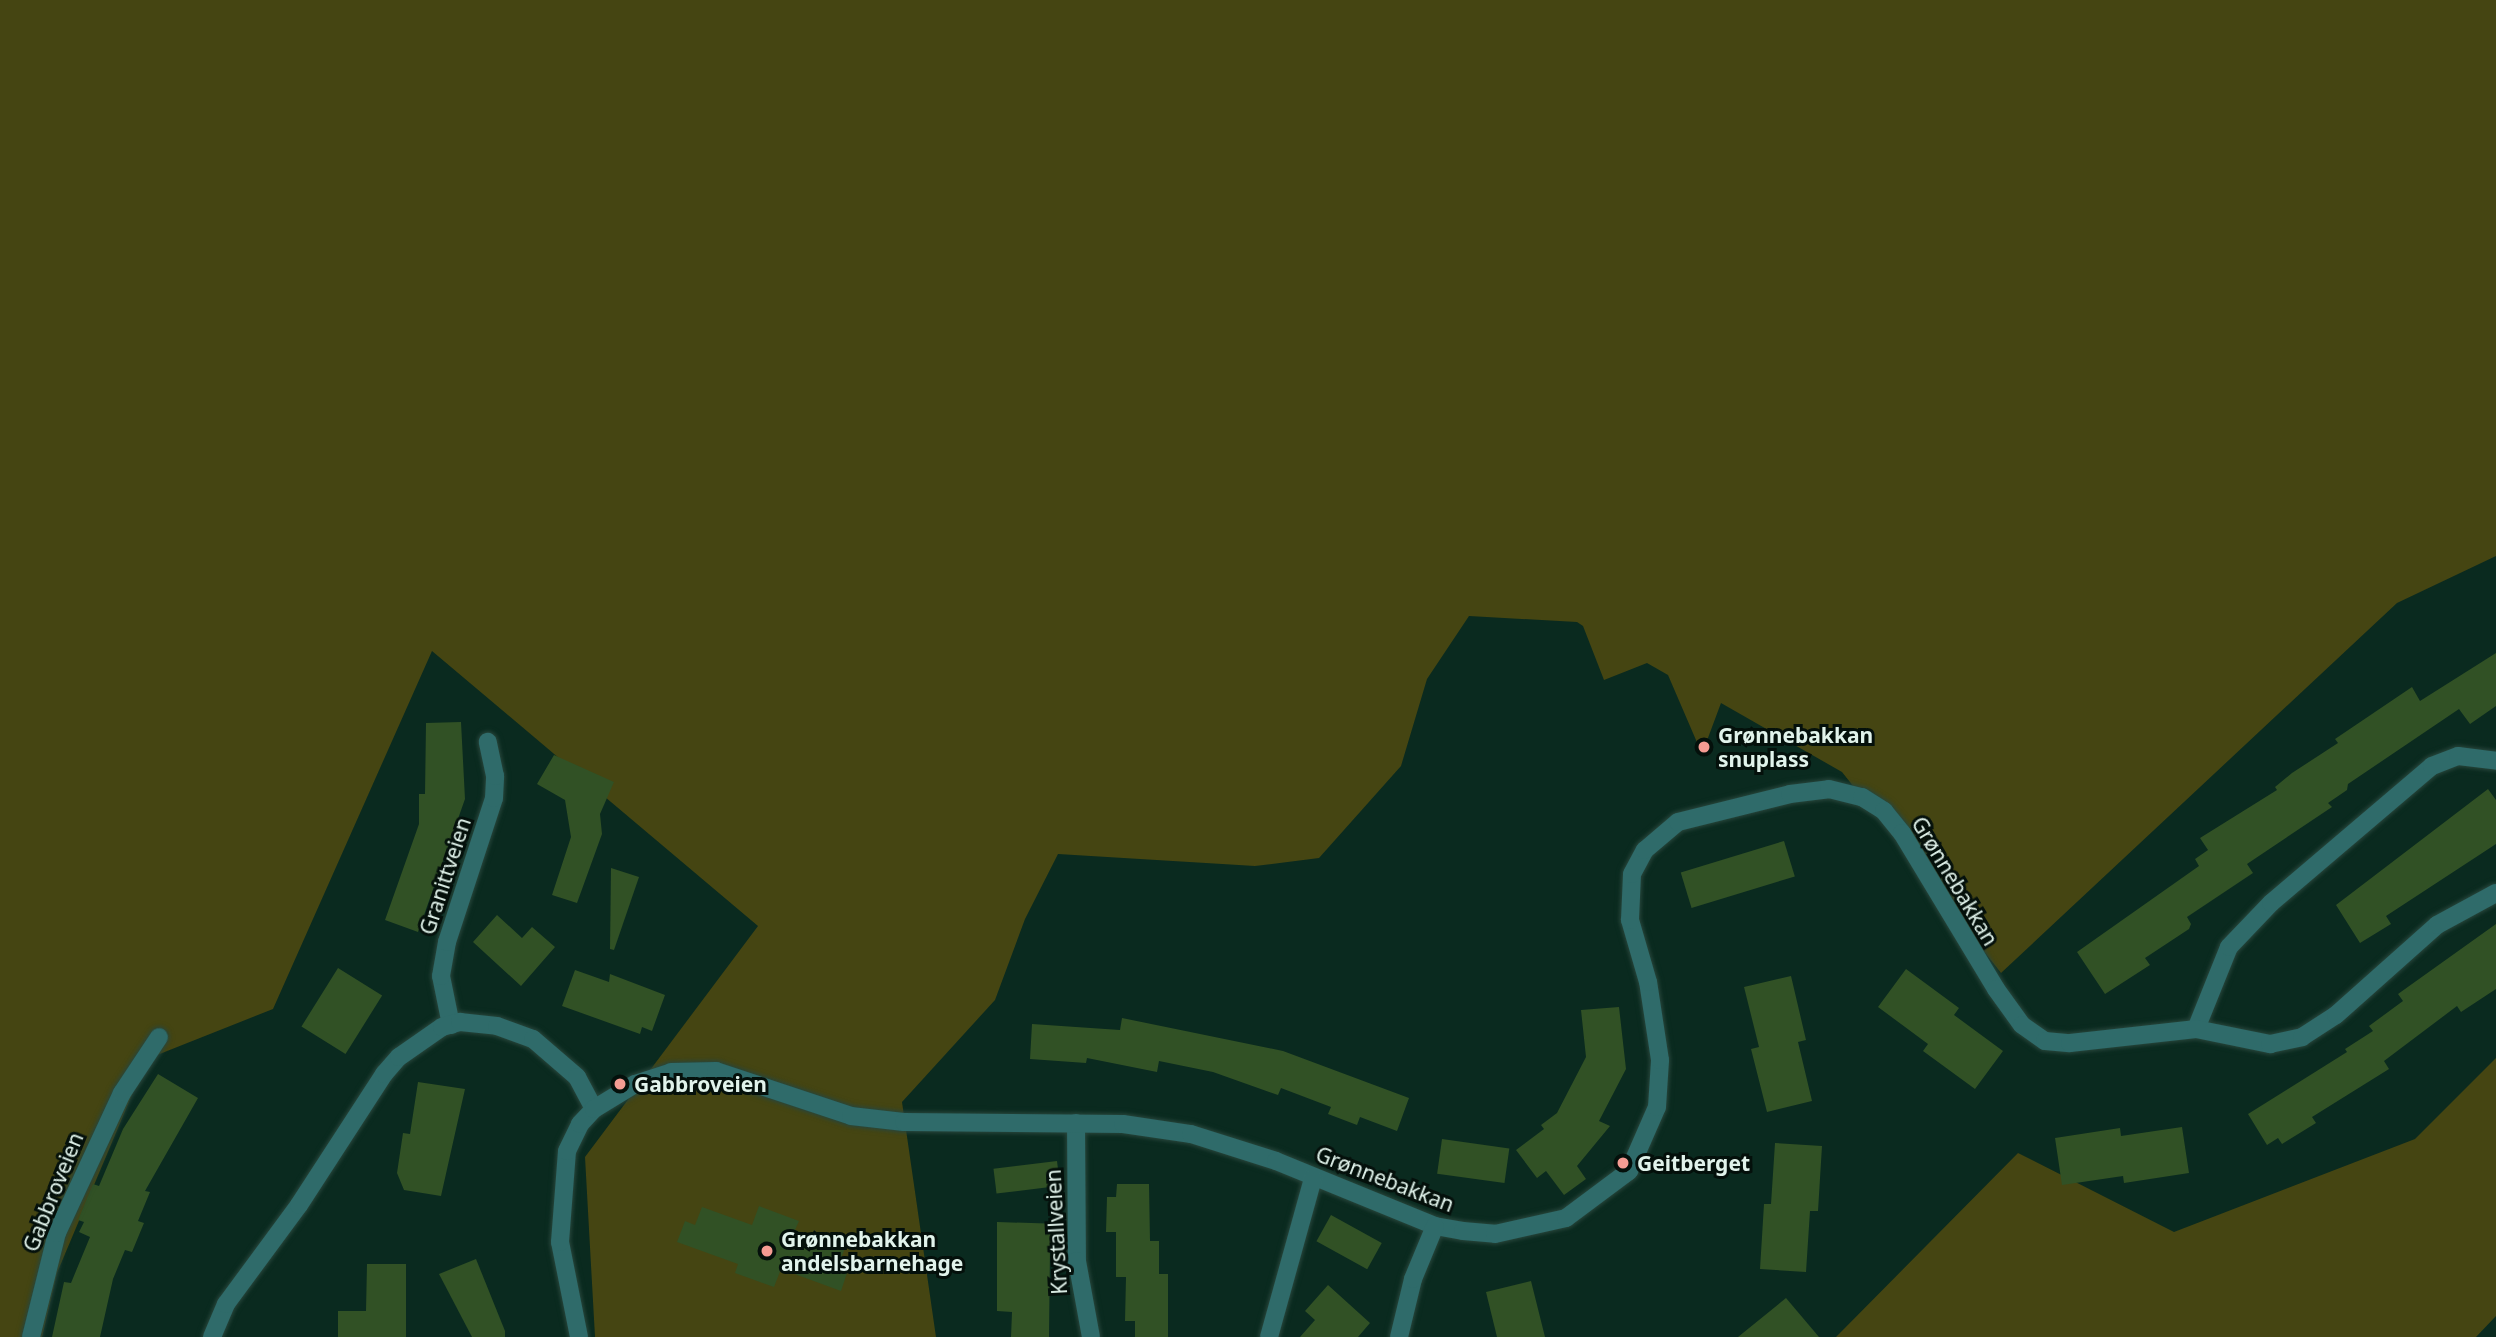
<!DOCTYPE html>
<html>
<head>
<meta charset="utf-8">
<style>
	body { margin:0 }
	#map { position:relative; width:2496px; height:1337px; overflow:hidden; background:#0a2a1f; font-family:"Noto Sans",sans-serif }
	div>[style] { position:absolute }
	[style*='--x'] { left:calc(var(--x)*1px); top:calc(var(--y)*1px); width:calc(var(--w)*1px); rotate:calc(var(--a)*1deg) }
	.green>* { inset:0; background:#454512 }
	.building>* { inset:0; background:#315125; transform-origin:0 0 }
	.roads { filter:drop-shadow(0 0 2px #28463c) drop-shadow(0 0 2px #28463c) }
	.minor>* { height:18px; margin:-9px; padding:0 9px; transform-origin:9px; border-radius:9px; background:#2f6b6a }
	.dots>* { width:19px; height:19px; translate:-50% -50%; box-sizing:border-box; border:4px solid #04100b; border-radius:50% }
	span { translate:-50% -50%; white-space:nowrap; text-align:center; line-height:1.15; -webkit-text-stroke:6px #04100b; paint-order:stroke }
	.poi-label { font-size:21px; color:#e1f3eb; font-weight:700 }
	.left { translate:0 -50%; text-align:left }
	.street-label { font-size:21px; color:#e1f3eb }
</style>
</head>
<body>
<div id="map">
	<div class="green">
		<div style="clip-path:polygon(0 0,2496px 0,2496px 556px,2397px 603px,2001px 973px,1842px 772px,1721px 703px,1702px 754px,1668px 675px,1647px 663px,1604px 680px,1583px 626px,1577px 622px,1469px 616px,1427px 679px,1401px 766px,1319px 858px,1255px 866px,1058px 854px,1025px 919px,995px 1000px,902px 1102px,936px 1337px,595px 1337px,585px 1157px,758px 926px,432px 651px,273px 1009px,147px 1059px,57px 1273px,42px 1337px,0 1337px)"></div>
		<div style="clip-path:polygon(2496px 1058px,2496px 1316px,2476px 1337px,1836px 1337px,2018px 1153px,2174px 1232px,2415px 1139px)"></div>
	</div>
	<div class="building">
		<div style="clip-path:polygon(2496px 653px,2496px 706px,2470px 724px,2459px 709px,2348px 784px,2347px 790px,2328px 803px,2332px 807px,2247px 864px,2253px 873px,2187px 917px,2191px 924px,2189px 929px,2145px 958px,2150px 965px,2105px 994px,2077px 952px,2199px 866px,2195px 859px,2208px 850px,2200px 838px,2277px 790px,2275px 787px,2292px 773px,2338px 743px,2335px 739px,2412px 687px,2420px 701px)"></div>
		<div style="clip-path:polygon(461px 722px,465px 799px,418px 932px,385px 920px,419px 824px,419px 794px,425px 794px,426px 723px)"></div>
		<div style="clip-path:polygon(554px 755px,614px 782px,600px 814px,602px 834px,577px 903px,552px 895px,571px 837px,565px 800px,537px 784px)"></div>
		<div style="clip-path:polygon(2488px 789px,2496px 800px,2496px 844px,2386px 916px,2391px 924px,2360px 943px,2336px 905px)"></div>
		<div style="left:1784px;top:841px;width:37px;height:108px;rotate:73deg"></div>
		<div style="clip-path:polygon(611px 868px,639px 877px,614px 950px,610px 949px)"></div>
		<div style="clip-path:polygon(497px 915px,522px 938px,532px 927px,555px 947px,521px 986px,473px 942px)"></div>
		<div style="clip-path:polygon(2496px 924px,2496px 989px,2461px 1012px,2457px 1006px,2384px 1061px,2389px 1069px,2312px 1117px,2316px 1123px,2282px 1144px,2278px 1138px,2267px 1145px,2248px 1114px,2347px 1052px,2345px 1049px,2373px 1031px,2369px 1026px,2403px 1001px,2398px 994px)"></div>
		<div style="left:338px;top:968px;width:52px;height:69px;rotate:32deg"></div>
		<div style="clip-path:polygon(1906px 969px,1959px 1008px,1954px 1015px,2003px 1051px,1975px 1089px,1923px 1051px,1928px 1044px,1878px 1007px)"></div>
		<div style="clip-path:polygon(575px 970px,609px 982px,610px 974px,665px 995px,652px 1031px,642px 1027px,640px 1034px,562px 1006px)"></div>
		<div style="clip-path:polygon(1791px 976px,1806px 1040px,1798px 1042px,1812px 1101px,1767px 1112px,1751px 1049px,1759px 1047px,1744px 987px)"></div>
		<div style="clip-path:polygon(1619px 1007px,1626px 1069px,1599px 1121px,1610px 1126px,1577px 1166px,1586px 1179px,1564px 1195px,1546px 1171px,1537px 1178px,1516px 1150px,1544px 1129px,1541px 1125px,1557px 1113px,1586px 1057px,1581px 1010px)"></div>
		<div style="clip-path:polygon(1122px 1018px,1283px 1051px,1409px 1098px,1397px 1131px,1360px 1117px,1357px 1125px,1328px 1114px,1331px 1107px,1281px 1088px,1278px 1095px,1213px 1072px,1159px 1061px,1157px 1072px,1087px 1058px,1086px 1063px,1030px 1059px,1032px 1024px,1120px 1030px)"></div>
		<div style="clip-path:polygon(158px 1074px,198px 1098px,145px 1191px,150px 1192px,138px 1221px,144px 1223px,132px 1252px,125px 1250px,113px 1279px,100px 1337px,52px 1337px,64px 1282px,71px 1283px,90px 1237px,79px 1232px,84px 1222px,78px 1220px,93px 1184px,99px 1186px,123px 1129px)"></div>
		<div style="clip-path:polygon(418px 1082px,465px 1089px,441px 1196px,404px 1190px,397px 1173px,403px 1133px,410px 1134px)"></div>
		<div style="clip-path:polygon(2182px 1127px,2189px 1173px,2124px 1183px,2123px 1176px,2062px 1185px,2055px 1138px,2120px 1128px,2121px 1136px)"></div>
		<div style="left:1442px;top:1139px;width:68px;height:35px;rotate:8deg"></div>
		<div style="clip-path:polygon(1775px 1143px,1822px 1146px,1818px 1211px,1810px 1211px,1806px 1272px,1760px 1269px,1764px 1204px,1771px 1204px)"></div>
		<div style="left:1057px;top:1161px;width:25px;height:64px;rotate:83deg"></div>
		<div style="clip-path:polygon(1117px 1184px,1149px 1184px,1150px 1241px,1159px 1241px,1159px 1274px,1168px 1274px,1168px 1337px,1135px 1337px,1135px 1321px,1125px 1321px,1126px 1277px,1116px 1277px,1116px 1232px,1106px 1232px,1107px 1197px,1116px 1197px)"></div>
		<div style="clip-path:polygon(759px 1206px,799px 1221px,795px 1230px,845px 1248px,838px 1266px,848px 1270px,841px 1291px,781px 1269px,774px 1287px,735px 1273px,738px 1264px,677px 1242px,685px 1221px,695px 1225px,702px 1207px,752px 1225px)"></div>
		<div style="left:1331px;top:1215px;width:58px;height:30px;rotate:29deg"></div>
		<div style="clip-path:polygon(997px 1222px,1062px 1224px,1061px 1250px,1050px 1249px,1049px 1337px,1011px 1337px,1012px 1312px,997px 1311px)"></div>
		<div style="clip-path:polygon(476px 1259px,505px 1331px,505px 1337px,472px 1337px,439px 1274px)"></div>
		<div style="clip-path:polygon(367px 1264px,406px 1264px,406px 1337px,338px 1337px,338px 1311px,366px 1311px)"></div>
		<div style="clip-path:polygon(1531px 1281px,1545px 1337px,1497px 1337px,1486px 1292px)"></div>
		<div style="clip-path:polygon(1328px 1285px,1370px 1323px,1358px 1337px,1300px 1337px,1315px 1320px,1305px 1311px)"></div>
		<div style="clip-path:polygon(1786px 1298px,1819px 1337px,1738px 1337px)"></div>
	</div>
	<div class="roads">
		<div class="minor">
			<div style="--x:451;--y:1025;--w:50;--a:-101.5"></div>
			<div style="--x:441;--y:976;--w:35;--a:-80"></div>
			<div style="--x:447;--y:942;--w:151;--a:-71.9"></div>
			<div style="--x:494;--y:798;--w:22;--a:-87"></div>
			<div style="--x:495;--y:776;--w:35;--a:-102"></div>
			<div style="--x:2196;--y:1029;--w:88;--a:-68.1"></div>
			<div style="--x:2229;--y:947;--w:61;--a:-46.3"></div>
			<div style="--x:2271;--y:903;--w:211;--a:-40.4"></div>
			<div style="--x:2432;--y:766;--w:28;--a:-21"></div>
			<div style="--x:2458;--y:756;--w:38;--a:7"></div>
			<div style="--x:1076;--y:1123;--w:138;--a:89.6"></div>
			<div style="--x:1077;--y:1261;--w:77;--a:79.6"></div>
			<div style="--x:31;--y:1337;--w:107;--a:-76"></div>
			<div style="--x:57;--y:1233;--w:154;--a:-65.1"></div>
			<div style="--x:122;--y:1093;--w:67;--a:-56.5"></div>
			<div style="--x:212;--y:1337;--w:36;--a:-67"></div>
			<div style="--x:226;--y:1304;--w:123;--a:-53.6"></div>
			<div style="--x:299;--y:1205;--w:156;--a:-57"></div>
			<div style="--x:384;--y:1074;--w:23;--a:-49"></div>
			<div style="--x:399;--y:1057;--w:52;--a:-34.9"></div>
			<div style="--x:442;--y:1027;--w:19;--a:-16"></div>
			<div style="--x:460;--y:1022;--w:37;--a:6"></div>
			<div style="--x:497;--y:1026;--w:38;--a:20"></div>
			<div style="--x:533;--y:1039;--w:58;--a:40.8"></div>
			<div style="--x:577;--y:1077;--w:36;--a:62"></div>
			<div style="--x:579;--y:1337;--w:97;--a:-101.3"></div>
			<div style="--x:560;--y:1242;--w:91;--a:-85.6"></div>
			<div style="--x:567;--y:1151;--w:30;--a:-64"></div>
			<div style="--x:580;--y:1124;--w:21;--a:-47"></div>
			<div style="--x:594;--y:1109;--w:48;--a:-31.4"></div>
			<div style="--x:635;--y:1084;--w:38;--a:-18"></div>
			<div style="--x:671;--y:1072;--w:45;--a:-1.3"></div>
			<div style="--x:716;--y:1071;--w:142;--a:18.4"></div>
			<div style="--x:851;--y:1116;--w:53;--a:6.5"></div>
			<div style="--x:904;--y:1122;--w:219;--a:0.5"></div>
			<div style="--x:1123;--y:1124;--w:69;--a:8.4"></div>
			<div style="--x:1191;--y:1134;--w:89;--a:17.6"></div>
			<div style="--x:1276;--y:1161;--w:172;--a:22.2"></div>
			<div style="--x:1435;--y:1226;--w:28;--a:10"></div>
			<div style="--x:1463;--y:1231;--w:32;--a:5"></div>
			<div style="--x:1495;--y:1234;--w:73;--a:-12.7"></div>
			<div style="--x:1566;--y:1218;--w:79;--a:-36.7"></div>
			<div style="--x:1629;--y:1171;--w:70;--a:-66.4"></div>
			<div style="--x:1657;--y:1107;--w:47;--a:-86.3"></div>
			<div style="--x:1660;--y:1060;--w:79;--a:-98.7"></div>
			<div style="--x:1648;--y:982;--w:65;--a:-106.2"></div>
			<div style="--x:1630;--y:920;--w:46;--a:-87.5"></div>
			<div style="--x:1632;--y:874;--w:27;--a:-62"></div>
			<div style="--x:1645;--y:850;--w:43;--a:-40.3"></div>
			<div style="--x:1678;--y:822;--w:115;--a:-14"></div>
			<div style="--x:1790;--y:794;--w:39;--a:-7"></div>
			<div style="--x:1829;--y:789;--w:34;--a:14"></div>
			<div style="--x:1862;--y:797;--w:26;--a:32"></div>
			<div style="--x:1884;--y:811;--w:28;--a:51"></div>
			<div style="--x:1902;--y:833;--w:182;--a:58.9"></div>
			<div style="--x:1996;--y:989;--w:44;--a:54.2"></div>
			<div style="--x:2022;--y:1025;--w:28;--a:35"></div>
			<div style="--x:2045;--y:1041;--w:25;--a:5"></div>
			<div style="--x:2070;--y:1043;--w:127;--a:-6.3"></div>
			<div style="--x:2196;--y:1029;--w:76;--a:11.5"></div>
			<div style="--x:2270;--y:1044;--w:33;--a:-12"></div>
			<div style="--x:2302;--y:1037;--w:40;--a:-32.9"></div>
			<div style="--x:2336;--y:1015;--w:135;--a:-41.7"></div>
			<div style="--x:2437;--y:925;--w:67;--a:-28.5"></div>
			<div style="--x:1269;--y:1337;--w:165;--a:-74.5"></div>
			<div style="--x:1399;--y:1337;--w:60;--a:-76.4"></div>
			<div style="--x:1413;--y:1279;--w:57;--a:-67.5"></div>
		</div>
	</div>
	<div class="dots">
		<div style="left:1704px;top:747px;background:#f59c93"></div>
		<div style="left:620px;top:1084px;background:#f59c93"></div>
		<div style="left:1623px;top:1163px;background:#f59c93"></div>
		<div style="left:767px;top:1251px;background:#f59c93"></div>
	</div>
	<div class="poi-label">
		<span class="left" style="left:1718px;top:747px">Grønnebakkan<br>snuplass</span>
		<span class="left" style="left:634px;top:1084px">Gabbroveien</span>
		<span class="left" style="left:1637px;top:1163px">Geitberget</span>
		<span class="left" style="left:781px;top:1251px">Grønnebakkan<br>andelsbarnehage</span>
	</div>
	<div class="street-label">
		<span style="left:445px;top:876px;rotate:-72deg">Granittveien</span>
		<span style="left:1955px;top:881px;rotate:59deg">Grønnebakkan</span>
		<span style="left:1385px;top:1179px;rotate:21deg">Grønnebakkan</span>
		<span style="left:53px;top:1192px;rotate:-68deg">Gabbroveien</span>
		<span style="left:1056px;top:1232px;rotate:-93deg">Krystallveien</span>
	</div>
</div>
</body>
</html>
